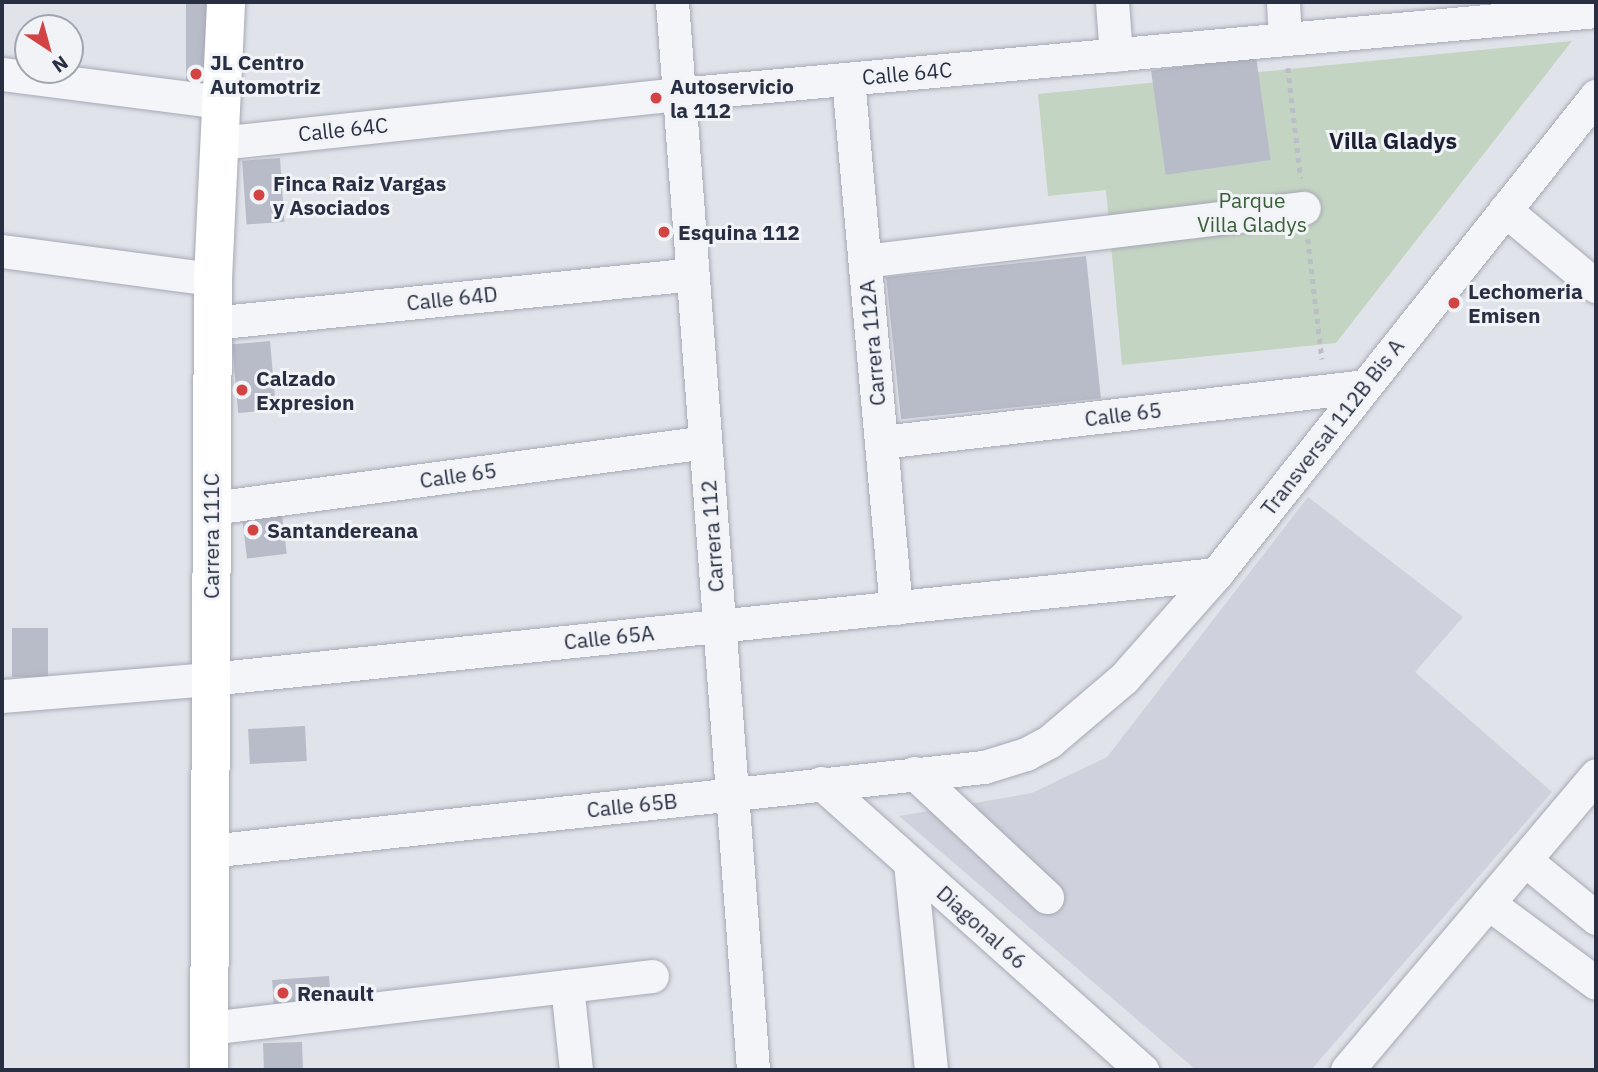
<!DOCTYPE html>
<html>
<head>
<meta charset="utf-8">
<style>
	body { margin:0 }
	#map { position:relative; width:1598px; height:1072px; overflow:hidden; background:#e1e3ea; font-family:"IBM Plex Sans",sans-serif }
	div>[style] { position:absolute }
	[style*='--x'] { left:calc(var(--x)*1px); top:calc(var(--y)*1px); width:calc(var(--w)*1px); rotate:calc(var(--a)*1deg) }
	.built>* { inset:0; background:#cfd2dc }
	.green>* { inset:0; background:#c4d4c2 }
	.building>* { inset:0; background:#b8bcc8; transform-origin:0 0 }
	.path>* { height:4.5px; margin-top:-2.25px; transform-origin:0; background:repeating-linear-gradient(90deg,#bbbec5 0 5px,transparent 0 10px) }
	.roads { filter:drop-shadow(0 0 2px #a6a9b5) drop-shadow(0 0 2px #a6a9b5) }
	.minor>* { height:33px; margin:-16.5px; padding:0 16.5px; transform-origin:16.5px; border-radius:16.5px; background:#f4f5f8 }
	.major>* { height:38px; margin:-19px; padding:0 19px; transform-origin:19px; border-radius:19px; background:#fff }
	.dots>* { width:19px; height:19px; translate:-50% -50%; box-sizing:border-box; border:4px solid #f1f3f7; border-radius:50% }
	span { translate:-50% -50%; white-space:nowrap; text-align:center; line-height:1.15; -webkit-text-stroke:6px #f1f3f7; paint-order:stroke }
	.poi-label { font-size:21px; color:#292f43; font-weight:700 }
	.left { translate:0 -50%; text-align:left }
	.street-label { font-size:21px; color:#292f43 }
	.park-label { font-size:21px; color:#385f36 }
	.neighbourhood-label { font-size:23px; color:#1b2033; font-weight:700 }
	.frame { position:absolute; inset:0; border:4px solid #292f43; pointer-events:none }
	.north { position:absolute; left:14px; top:14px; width:70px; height:70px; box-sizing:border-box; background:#f1f3f7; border:2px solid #a1a5af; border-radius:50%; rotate:144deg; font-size:19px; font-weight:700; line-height:28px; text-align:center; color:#292f43 }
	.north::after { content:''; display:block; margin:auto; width:24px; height:32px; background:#d24444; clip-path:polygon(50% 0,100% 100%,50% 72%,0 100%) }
</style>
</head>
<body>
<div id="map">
	<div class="built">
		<div style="clip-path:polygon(1308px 497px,1463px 617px,1415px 672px,1552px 792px,1311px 1070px,1196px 1070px,899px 816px,1032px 793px,1107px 757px)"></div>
	</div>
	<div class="green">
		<div style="clip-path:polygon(1572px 41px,1336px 343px,1122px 365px,1106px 190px,1048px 196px,1038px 94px)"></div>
	</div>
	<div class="building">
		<div style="left:186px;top:2px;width:27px;height:86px"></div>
		<div style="left:1256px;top:56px;width:105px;height:106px;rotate:82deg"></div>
		<div style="left:280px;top:158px;width:64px;height:38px;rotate:86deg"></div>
		<div style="left:1086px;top:256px;width:143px;height:201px;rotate:84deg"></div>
		<div style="left:270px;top:341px;width:69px;height:38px;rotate:85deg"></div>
		<div style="left:282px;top:515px;width:39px;height:40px;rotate:83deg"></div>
		<div style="left:12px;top:628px;width:36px;height:49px"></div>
		<div style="left:305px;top:726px;width:35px;height:57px;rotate:87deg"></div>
		<div style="left:329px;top:976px;width:27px;height:57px;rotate:86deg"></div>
		<div style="left:302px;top:1042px;width:28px;height:39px;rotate:88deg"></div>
	</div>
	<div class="path">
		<div style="--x:1288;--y:68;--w:111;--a:83.3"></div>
		<div style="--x:1308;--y:239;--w:121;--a:83.3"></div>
	</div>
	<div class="roads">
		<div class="minor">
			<div style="--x:672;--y:2;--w:1071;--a:85.66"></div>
			<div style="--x:1112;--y:2;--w:53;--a:85.7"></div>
			<div style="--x:1283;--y:2;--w:37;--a:87"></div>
			<div style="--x:2;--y:74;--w:221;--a:7.3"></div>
			<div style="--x:848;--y:79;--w:531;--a:84.82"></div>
			<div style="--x:219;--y:143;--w:463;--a:-6.1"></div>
			<div style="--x:679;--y:94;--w:921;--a:-5.17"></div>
			<div style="--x:1505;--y:210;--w:119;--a:39.9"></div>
			<div style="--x:2;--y:251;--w:213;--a:7.6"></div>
			<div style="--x:865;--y:261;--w:442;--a:-6.9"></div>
			<div style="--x:212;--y:323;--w:482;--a:-5.8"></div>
			<div style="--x:882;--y:442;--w:485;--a:-6.6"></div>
			<div style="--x:212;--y:508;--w:497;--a:-7.6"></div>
			<div style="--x:2;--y:696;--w:209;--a:-4.7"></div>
			<div style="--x:210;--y:679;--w:1011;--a:-5.96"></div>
			<div style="--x:914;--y:773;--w:182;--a:43"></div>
			<div style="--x:821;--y:783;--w:431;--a:41.8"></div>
			<div style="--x:209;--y:851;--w:780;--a:-6.19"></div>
			<div style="--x:984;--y:767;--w:44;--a:-17.2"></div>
			<div style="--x:1026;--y:754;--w:27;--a:-28"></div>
			<div style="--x:1050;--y:741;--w:97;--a:-40.4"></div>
			<div style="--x:1124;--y:678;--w:139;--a:-48.5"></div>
			<div style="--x:1216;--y:574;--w:611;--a:-51.52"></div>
			<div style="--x:1525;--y:860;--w:92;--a:39.2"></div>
			<div style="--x:910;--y:863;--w:208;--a:84.2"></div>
			<div style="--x:1488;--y:903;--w:134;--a:36.5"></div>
			<div style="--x:567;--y:986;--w:84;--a:83.9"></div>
			<div style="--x:209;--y:1028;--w:446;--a:-6.7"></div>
			<div style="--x:1347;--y:1070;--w:386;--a:-49.8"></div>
		</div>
		<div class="major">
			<div style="--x:209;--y:1070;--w:791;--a:-89.71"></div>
			<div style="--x:213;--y:279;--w:277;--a:-87.3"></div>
		</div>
	</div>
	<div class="dots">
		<div style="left:196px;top:74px;background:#d24444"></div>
		<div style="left:656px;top:98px;background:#d24444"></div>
		<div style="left:259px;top:195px;background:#d24444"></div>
		<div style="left:664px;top:232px;background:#d24444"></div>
		<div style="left:1454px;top:303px;background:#d24444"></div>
		<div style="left:242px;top:390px;background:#d24444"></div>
		<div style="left:253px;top:530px;background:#d24444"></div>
		<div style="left:283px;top:993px;background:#d24444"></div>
	</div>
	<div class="poi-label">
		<span class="left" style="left:210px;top:74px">JL Centro<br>Automotriz</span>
		<span class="left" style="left:670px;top:98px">Autoservicio<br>la 112</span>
		<span class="left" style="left:273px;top:195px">Finca Raiz Vargas<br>y Asociados</span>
		<span class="left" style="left:678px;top:232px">Esquina 112</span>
		<span class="left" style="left:1468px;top:303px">Lechomeria<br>Emisen</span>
		<span class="left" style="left:256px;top:390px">Calzado<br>Expresion</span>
		<span class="left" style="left:267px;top:530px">Santandereana</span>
		<span class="left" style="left:297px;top:993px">Renault</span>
	</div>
	<div class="street-label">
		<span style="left:907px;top:73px;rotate:-5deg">Calle 64C</span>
		<span style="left:343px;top:129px;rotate:-6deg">Calle 64C</span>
		<span style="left:452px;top:298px;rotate:-6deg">Calle 64D</span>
		<span style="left:872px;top:343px;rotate:-95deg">Carrera 112A</span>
		<span style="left:1123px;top:414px;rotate:-7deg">Calle 65</span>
		<span style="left:1332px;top:427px;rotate:-52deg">Transversal 112B Bis A</span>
		<span style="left:458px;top:475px;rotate:-8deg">Calle 65</span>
		<span style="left:211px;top:536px;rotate:-90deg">Carrera 111C</span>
		<span style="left:712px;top:536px;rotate:-94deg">Carrera 112</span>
		<span style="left:609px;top:637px;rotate:-6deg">Calle 65A</span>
		<span style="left:632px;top:805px;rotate:-6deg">Calle 65B</span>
		<span style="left:982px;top:927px;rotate:42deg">Diagonal 66</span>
	</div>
	<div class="park-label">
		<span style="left:1252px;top:212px">Parque<br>Villa Gladys</span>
	</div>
	<div class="neighbourhood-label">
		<span style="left:1393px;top:140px">Villa Gladys</span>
	</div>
	<div class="frame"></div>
	<div class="north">N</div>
</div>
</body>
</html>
